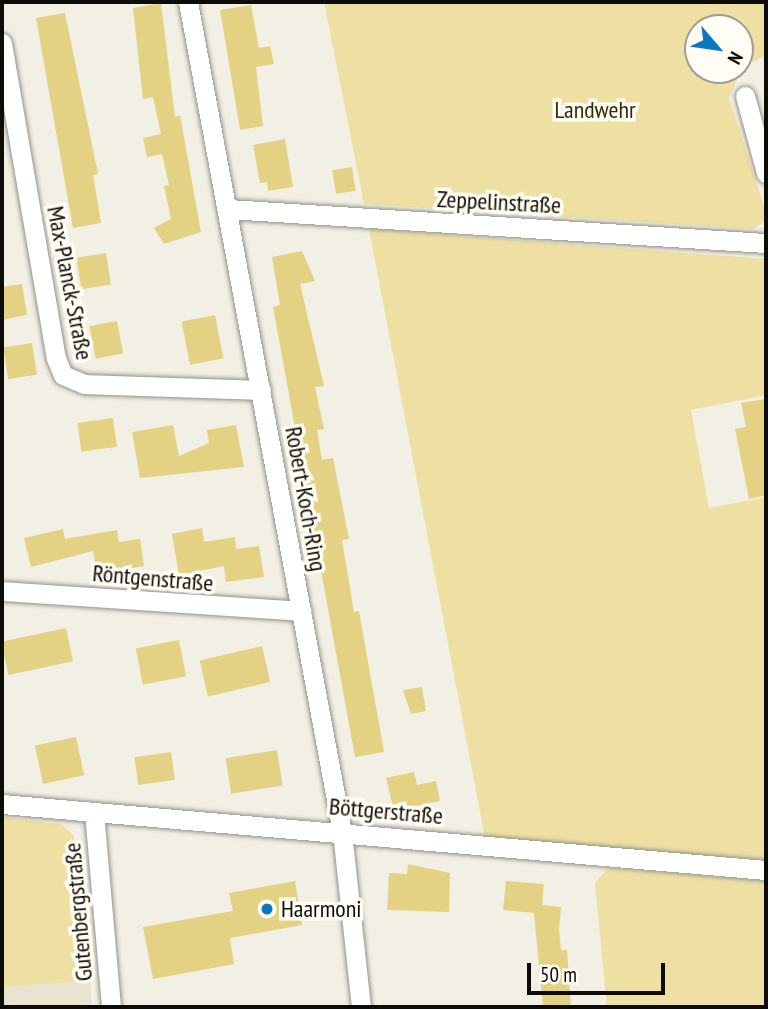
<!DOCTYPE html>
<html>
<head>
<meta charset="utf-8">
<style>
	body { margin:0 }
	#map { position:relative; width:768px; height:1009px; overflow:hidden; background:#f2efe4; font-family:"PT Sans Narrow",sans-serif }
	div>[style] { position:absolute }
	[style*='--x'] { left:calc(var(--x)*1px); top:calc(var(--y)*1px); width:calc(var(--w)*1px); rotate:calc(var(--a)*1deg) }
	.built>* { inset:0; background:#e8e4d1 }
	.green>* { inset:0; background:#eee0a3 }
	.building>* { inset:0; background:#e3d284; transform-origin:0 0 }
	.roads { filter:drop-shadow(0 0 2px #949288) drop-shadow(0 0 2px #949288) }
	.minor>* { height:19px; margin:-9.5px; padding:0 9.5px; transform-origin:9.5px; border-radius:9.5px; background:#fff }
	.dots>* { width:19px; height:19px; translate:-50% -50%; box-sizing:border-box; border:4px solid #fffdf4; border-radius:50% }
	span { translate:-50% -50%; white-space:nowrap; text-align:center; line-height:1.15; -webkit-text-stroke:7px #fffdf4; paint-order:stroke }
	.park-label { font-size:24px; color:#322b08 }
	.street-label { font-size:24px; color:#0d0c08 }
	.poi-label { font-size:24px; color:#0d0c08 }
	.left { translate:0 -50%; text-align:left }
	.frame { position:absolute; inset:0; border:4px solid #0d0c08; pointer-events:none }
	.north { position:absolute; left:684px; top:14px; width:70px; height:70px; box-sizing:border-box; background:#fffdf4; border:2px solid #9e9d96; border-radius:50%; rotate:119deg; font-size:19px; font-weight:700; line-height:28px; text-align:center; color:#0d0c08 }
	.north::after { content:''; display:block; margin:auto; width:24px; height:32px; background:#0978c2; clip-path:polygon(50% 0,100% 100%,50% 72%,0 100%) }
	.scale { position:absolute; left:527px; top:963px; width:138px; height:32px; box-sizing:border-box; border:4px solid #0d0c08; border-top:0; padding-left:9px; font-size:21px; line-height:24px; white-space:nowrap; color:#0d0c08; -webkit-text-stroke:5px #fffdf4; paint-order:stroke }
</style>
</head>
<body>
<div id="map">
	<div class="built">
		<div style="clip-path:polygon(90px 981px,92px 1007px,2px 1007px,2px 987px)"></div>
	</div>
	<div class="green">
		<div style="clip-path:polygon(evenodd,324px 2px,766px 2px,766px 55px,742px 68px,729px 98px,766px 212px,764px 222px,753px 229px,364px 204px,324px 2px,740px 28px,740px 70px,698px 70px,698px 28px,740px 28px)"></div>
		<div style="clip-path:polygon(369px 229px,766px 259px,766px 395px,691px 410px,709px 508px,766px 497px,766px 861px,485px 838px)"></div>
		<div style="clip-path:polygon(2px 817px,61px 824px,74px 836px,90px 981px,2px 987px)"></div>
		<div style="clip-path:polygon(608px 868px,766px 881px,766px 1007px,607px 1007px,595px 883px)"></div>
	</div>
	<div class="building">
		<div style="clip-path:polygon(161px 3px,175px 117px,180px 115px,201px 232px,164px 244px,154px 228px,171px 219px,164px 186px,169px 185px,162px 154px,147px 157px,143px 138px,161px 134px,153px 97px,143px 99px,133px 8px)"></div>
		<div style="clip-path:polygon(251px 5px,259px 48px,270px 46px,274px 64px,256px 67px,263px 126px,240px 130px,220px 10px)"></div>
		<div style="clip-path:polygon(65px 13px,98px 174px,93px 175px,101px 223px,73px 228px,36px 18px)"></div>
		<div style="clip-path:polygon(285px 139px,293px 187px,268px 191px,267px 182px,260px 183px,253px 145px)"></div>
		<div style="left:352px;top:167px;width:24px;height:20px;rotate:81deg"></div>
		<div style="clip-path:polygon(302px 251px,315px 281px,300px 284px,324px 386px,315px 387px,324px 429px,317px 430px,322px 460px,333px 458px,349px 539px,342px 540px,354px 612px,359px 611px,384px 752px,355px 757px,273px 307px,280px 305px,272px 257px)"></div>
		<div style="left:106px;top:253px;width:32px;height:30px;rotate:81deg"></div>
		<div style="clip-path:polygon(22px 284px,27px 315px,2px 320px,2px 287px)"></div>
		<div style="left:215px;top:315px;width:44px;height:34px;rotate:79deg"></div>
		<div style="left:117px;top:321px;width:33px;height:28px;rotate:79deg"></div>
		<div style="left:32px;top:343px;width:32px;height:29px;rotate:81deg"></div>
		<div style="clip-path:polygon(766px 399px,766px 495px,749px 499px,735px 429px,746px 427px,741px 403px)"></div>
		<div style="left:113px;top:418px;width:29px;height:36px;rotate:82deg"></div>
		<div style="clip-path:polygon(173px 425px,179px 456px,209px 443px,207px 430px,236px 425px,244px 467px,140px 478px,132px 432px)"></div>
		<div style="clip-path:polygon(202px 528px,204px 542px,235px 537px,236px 549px,259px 546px,264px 577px,226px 582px,224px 566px,179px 575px,172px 534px)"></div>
		<div style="clip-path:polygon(63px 529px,65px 539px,117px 530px,119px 542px,140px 539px,144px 566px,97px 574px,93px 551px,31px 567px,24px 538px)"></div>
		<div style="left:66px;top:628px;width:34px;height:66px;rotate:78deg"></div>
		<div style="left:179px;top:640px;width:37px;height:44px;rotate:79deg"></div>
		<div style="left:262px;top:646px;width:37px;height:64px;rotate:77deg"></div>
		<div style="clip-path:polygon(422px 687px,426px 711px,411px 714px,403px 690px)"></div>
		<div style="left:76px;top:737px;width:39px;height:42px;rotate:78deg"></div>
		<div style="left:277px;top:750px;width:36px;height:52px;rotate:81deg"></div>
		<div style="left:171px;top:752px;width:28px;height:37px;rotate:82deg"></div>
		<div style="clip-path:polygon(414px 772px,417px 785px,436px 781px,440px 801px,394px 811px,386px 778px)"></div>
		<div style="clip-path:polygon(408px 864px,450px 873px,449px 912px,387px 910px,389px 873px,407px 874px)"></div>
		<div style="clip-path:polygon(295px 881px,302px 925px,230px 938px,234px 964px,153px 979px,143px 927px,233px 911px,229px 893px)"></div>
		<div style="clip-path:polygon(506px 881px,544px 884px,542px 905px,561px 907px,559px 930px,561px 950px,567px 950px,571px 1007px,543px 1007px,534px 913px,503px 910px)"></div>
	</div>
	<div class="roads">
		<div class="minor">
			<div style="--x:188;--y:2;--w:844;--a:79.49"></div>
			<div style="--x:342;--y:832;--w:176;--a:83.8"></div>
			<div style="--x:2;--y:43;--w:320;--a:80.3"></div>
			<div style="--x:56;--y:358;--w:18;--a:68"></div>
			<div style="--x:63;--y:375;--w:23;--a:23"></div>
			<div style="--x:84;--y:384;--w:177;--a:1.9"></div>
			<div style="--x:745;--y:96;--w:80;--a:74.7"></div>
			<div style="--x:228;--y:209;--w:539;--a:3.62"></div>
			<div style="--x:2;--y:591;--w:300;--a:3.8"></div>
			<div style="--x:2;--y:804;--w:767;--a:4.94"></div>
			<div style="--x:94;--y:812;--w:196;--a:85"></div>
		</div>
	</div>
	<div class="dots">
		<div style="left:267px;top:909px;background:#0978c2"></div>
	</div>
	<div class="park-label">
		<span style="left:595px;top:110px">Landwehr</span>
	</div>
	<div class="street-label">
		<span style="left:499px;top:202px;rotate:3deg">Zeppelinstraße</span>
		<span style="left:70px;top:283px;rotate:79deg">Max-Planck-Straße</span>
		<span style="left:306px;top:499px;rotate:80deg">Robert-Koch-Ring</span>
		<span style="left:153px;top:578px;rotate:5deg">Röntgenstraße</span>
		<span style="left:386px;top:811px;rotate:5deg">Böttgerstraße</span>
		<span style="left:78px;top:912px;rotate:-95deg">Gutenbergstraße</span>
	</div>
	<div class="poi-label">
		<span class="left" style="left:281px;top:909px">Haarmoni</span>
	</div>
	<div class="frame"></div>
	<div class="north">N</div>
	<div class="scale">50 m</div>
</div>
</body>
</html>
